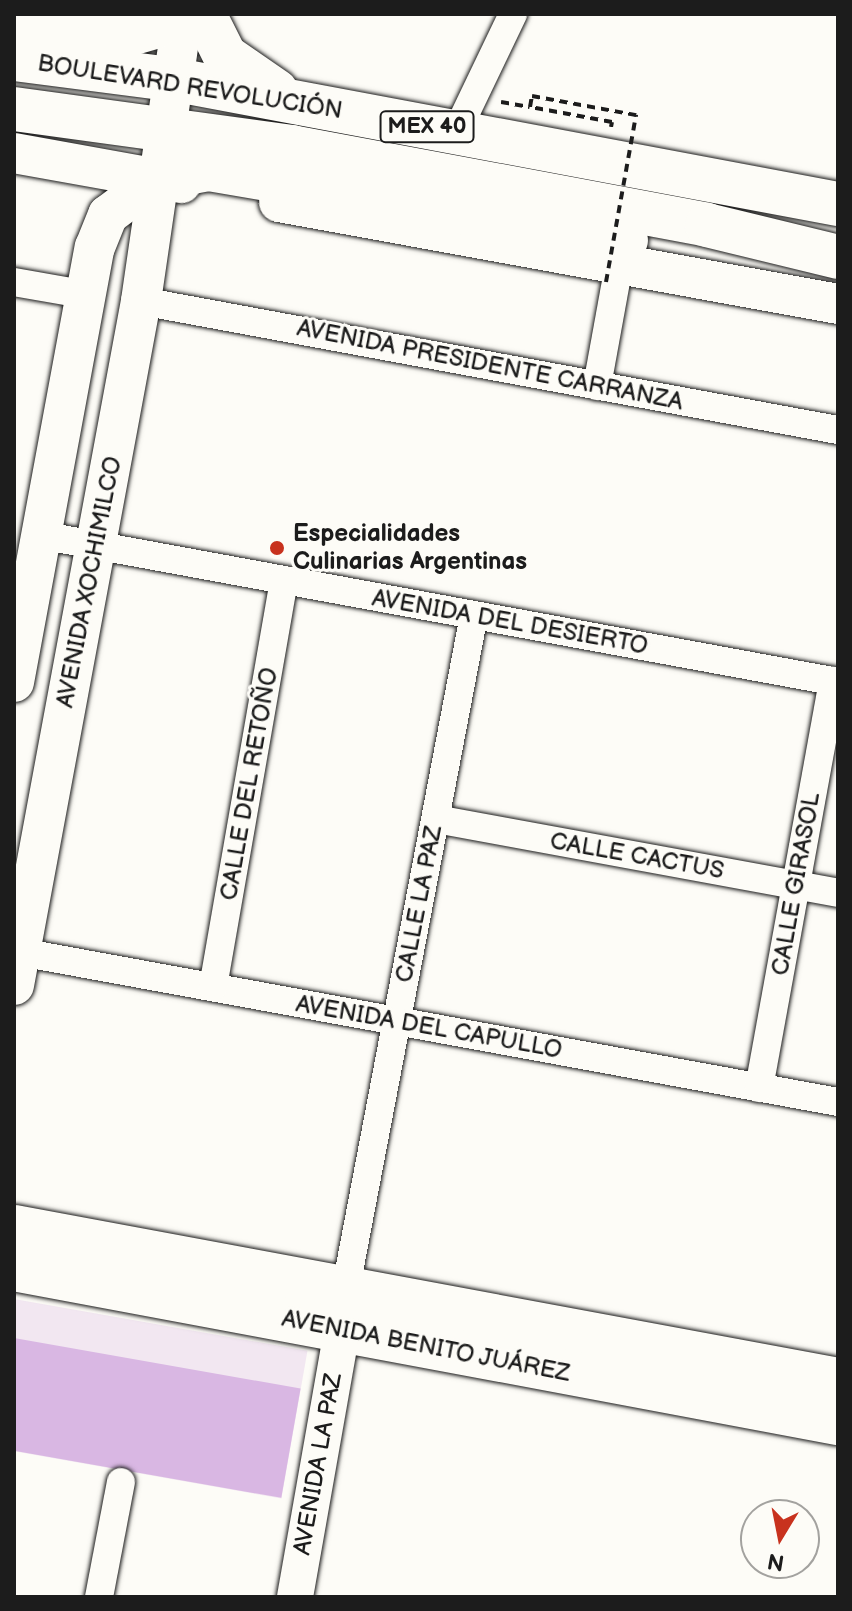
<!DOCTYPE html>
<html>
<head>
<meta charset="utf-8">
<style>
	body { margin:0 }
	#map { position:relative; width:852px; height:1611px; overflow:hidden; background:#fdfcf7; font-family:"Balsamiq Sans",sans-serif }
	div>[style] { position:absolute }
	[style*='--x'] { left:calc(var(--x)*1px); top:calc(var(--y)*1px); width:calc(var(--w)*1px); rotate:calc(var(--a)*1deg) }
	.built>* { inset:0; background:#f2e7f1; transform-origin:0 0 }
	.building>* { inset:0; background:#d9b7e3; transform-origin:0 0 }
	.path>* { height:4px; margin-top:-2px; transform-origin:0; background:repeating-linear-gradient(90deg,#1c1c1c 0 8px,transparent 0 14px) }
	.roads { filter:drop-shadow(0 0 2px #1c1c1c) drop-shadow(0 0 2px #1c1c1c) }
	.minor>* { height:28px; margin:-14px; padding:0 14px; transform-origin:14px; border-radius:14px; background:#fdfcf7 }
	.tertiary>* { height:36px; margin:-18px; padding:0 18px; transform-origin:18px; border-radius:18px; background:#fdfcf7 }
	.secondary>* { height:40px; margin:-20px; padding:0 20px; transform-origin:20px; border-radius:20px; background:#fdfcf7 }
	.primary>* { height:44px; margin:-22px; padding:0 22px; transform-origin:22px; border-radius:22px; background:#fdfcf7 }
	.path-bridge>* { height:4px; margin-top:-2px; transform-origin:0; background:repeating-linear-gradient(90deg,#1c1c1c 0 8px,transparent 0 14px) }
	.dots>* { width:22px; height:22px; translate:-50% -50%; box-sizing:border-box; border:4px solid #fdfcf7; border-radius:50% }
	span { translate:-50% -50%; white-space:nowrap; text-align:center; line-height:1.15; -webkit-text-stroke:6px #fdfcf7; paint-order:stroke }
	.shield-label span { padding:2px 6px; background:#fdfcf7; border:2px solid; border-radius:6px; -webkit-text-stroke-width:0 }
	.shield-label { font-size:22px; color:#1c1c1c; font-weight:700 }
	.street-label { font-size:24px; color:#1c1c1c }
	.poi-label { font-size:24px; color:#1c1c1c; font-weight:700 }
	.left { translate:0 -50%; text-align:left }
	.frame { position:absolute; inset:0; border:16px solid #1c1c1c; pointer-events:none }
	.north { position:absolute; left:740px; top:1499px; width:80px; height:80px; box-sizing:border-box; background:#fdfcf7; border:2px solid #a3a29f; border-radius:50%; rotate:190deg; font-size:22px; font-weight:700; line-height:32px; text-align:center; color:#1c1c1c }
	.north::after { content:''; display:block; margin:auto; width:28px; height:36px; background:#c8321e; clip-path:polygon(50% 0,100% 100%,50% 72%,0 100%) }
</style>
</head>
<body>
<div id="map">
	<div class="built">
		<div style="left:14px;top:1299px;width:298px;height:150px;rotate:10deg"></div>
	</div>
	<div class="building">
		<div style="left:14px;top:1338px;width:291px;height:111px;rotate:10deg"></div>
	</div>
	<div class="path">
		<div style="--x:501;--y:102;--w:29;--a:10"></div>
		<div style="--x:611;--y:127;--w:5;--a:-79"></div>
		<div style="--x:612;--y:122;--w:83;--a:-169.6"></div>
		<div style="--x:530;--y:107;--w:11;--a:-80"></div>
		<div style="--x:532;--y:96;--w:106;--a:10.4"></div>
	</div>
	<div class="roads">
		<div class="minor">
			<div style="--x:456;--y:133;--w:132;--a:-64.4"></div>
			<div style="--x:14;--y:282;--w:70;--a:9.9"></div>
			<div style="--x:141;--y:301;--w:709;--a:10.49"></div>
			<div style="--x:597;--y:386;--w:140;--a:-79.7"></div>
			<div style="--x:40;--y:535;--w:811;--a:10.44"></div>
			<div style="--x:436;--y:819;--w:409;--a:10.4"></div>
			<div style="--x:20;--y:952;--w:832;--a:10.39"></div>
			<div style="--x:213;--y:987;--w:413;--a:-80.1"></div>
			<div style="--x:759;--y:1088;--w:414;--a:-79.7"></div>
			<div style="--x:346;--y:1287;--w:684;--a:-79.22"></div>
			<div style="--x:99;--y:1597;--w:117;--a:-79.2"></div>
		</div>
		<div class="tertiary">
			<div style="--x:295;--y:1597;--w:271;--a:-80"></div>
		</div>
		<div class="secondary">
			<div style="--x:14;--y:153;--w:170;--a:10.2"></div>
			<div style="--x:279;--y:202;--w:568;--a:10.34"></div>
			<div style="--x:14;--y:682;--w:442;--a:-79.5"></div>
			<div style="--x:95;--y:247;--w:35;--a:-68"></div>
			<div style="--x:108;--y:215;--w:60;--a:-36.9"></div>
			<div style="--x:14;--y:985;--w:696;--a:-79.48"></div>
			<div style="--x:141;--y:301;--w:290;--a:-81.7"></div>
		</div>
		<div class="primary">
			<div style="--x:204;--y:14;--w:47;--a:63.4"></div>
			<div style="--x:225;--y:56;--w:62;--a:34.5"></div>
			<div style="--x:14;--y:22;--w:86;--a:8.7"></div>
			<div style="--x:99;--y:35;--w:31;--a:-2"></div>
			<div style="--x:130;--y:34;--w:26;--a:-16"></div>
			<div style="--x:155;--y:27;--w:20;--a:-41"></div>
			<div style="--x:14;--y:59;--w:158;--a:7.3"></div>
			<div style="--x:171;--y:79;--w:679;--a:10.61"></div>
			<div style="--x:14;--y:109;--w:281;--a:7.8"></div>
			<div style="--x:292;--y:147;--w:422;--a:10.6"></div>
			<div style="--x:707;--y:225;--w:135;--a:13.7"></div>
			<div style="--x:156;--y:179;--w:54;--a:-10.7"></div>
			<div style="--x:209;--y:169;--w:423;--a:9.7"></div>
			<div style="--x:14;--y:1227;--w:838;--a:10.52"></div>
			<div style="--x:14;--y:1269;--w:838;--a:10.59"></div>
		</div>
	</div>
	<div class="path-bridge">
		<div style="--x:606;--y:282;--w:170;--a:-79.8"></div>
	</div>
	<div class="dots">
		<div style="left:277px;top:548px;background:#c8321e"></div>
	</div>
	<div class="shield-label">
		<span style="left:427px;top:127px">MEX 40</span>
	</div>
	<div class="street-label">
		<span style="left:190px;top:87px;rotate:9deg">BOULEVARD REVOLUCIÓN</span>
		<span style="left:490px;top:365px;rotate:11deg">AVENIDA PRESIDENTE CARRANZA</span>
		<span style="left:89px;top:582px;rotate:-79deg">AVENIDA XOCHIMILCO</span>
		<span style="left:510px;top:622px;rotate:10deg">AVENIDA DEL DESIERTO</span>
		<span style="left:249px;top:784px;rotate:-80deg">CALLE DEL RETOÑO</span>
		<span style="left:637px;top:856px;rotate:10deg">CALLE CACTUS</span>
		<span style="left:796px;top:884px;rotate:-80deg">CALLE GIRASOL</span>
		<span style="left:419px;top:904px;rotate:-79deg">CALLE LA PAZ</span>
		<span style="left:429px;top:1027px;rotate:10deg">AVENIDA DEL CAPULLO</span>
		<span style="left:426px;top:1346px;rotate:11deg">AVENIDA BENITO JUÁREZ</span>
		<span style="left:318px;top:1464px;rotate:-80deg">AVENIDA LA PAZ</span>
	</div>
	<div class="poi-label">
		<span class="left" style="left:293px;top:548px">Especialidades<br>Culinarias Argentinas</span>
	</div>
	<div class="frame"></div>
	<div class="north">N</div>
</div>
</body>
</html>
